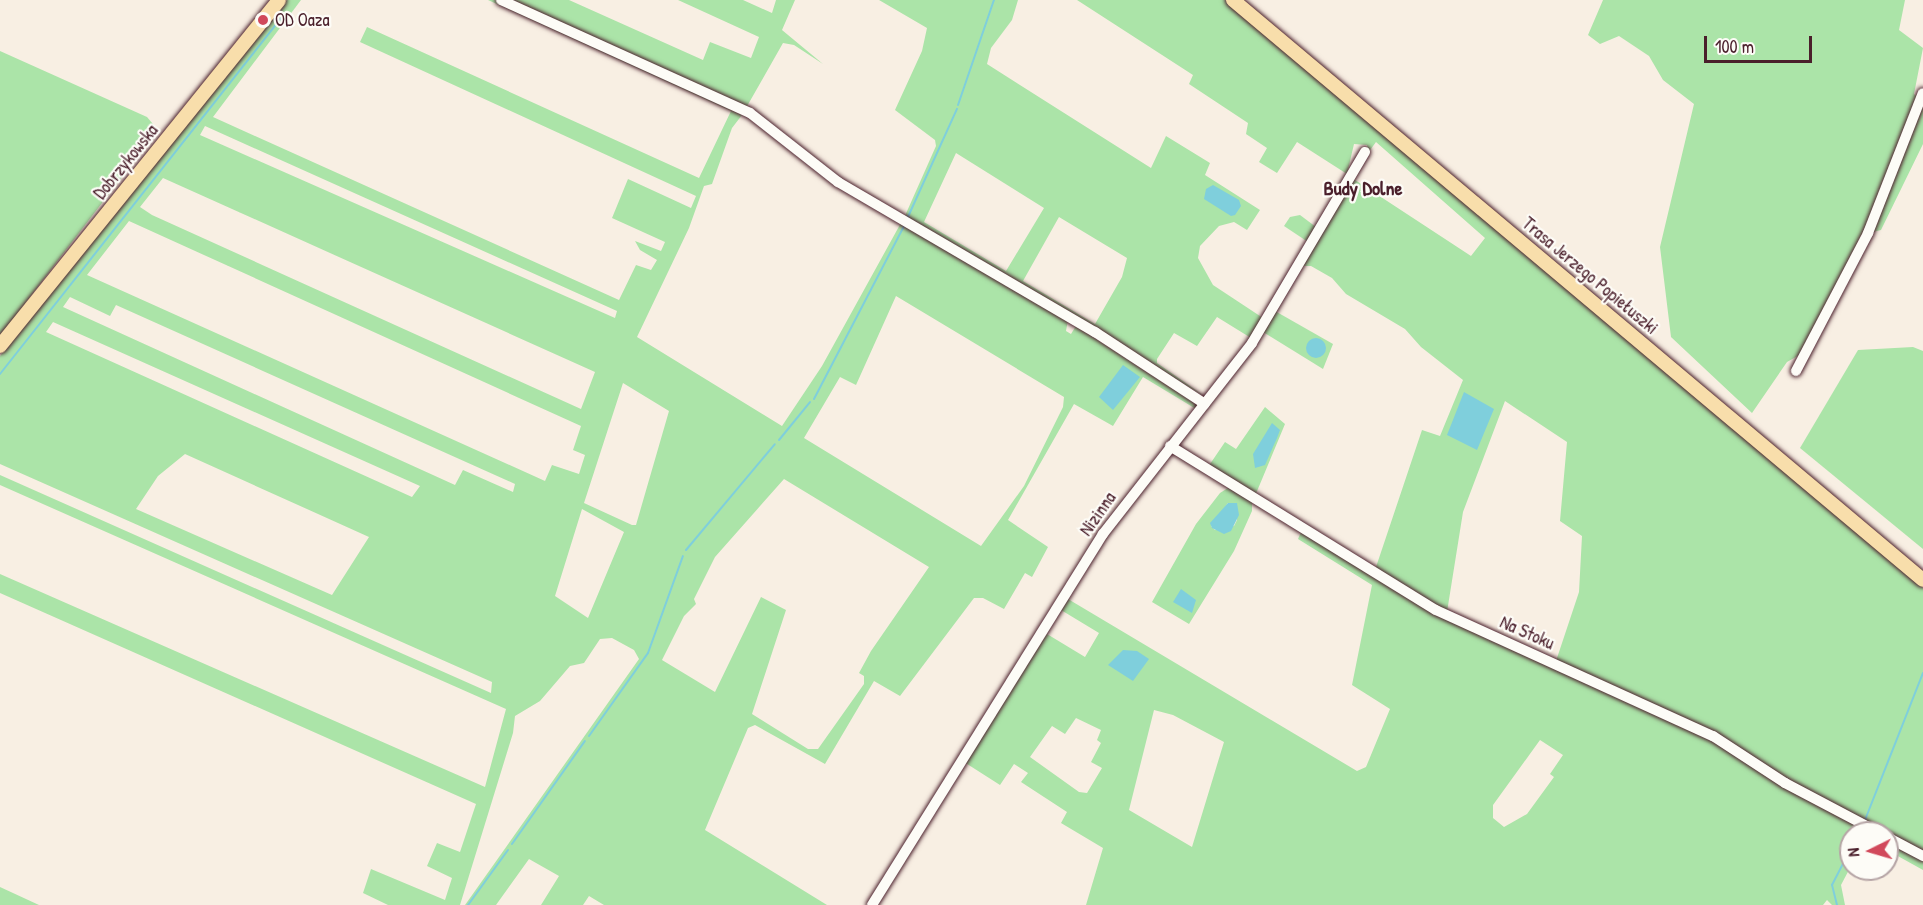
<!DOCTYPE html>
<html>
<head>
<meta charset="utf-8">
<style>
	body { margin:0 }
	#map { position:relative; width:1923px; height:905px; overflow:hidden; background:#f8efe3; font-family:"Patrick Hand",sans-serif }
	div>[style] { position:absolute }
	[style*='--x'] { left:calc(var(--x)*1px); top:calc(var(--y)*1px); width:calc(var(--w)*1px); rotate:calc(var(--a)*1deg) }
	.green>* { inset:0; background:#abe4a8 }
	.water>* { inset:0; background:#7fcfdc }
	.round { border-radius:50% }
	.stream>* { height:2px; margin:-1px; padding:0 1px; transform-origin:1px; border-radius:1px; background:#7fcfdc }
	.roads { filter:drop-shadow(0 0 2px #4a1f2b) drop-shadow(0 0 2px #4a1f2b) }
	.minor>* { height:10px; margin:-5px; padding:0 5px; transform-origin:5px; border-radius:5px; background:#fdfcf7 }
	.major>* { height:14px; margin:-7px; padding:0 7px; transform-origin:7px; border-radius:7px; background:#f8deab }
	.dots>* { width:16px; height:16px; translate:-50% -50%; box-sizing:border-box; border:3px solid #fdfcf7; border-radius:50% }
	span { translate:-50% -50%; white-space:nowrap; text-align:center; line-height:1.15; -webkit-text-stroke:4.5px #fdfcf7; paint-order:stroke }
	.poi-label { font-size:18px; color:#4a1f2b }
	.left { translate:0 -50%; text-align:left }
	.street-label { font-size:18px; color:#4a1f2b }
	.neighbourhood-label { font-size:20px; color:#4a1f2b; font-weight:700 }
	.north { position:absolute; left:1839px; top:821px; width:60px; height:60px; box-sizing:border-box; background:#fdfcf7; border:2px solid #b5a4a5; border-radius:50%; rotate:265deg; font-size:16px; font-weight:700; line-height:24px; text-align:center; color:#4a1f2b }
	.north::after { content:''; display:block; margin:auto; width:21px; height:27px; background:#d1495b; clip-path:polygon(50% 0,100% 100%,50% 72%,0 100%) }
	.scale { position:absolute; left:1704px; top:36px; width:108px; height:27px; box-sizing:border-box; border:3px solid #4a1f2b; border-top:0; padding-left:8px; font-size:18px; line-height:21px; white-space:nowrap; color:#4a1f2b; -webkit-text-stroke:4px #fdfcf7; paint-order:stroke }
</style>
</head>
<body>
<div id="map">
	<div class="green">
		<div style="clip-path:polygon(evenodd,287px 0,301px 0,213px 117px,619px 300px,636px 265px,651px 270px,657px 260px,640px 250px,635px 241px,661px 251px,665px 242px,612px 218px,628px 179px,691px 208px,696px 196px,360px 42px,367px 27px,699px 178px,731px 111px,488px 0,497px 0,742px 115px,732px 128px,712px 184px,704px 186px,689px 228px,637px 337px,782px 426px,822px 366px,902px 221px,1068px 320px,1066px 331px,1071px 334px,1076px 326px,1197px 405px,1196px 409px,1143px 377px,1113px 426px,1074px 404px,1008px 520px,1048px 547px,1032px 577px,1025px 573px,1004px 609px,983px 598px,974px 598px,900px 696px,874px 681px,825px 764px,755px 725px,748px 728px,705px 830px,827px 905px,604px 905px,589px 896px,583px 905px,541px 905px,559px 876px,529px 859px,496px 905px,465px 905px,639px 659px,634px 650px,612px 638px,600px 639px,584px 663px,570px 666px,540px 701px,515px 716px,513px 733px,460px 905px,388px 905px,363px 893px,371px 869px,445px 900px,452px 878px,427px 866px,437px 843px,460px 852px,476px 804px,0 593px,0 574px,485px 787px,506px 709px,0 485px,0 475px,491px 693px,492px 682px,0 464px,0 356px,287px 0,205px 126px,617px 311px,615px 318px,200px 135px,205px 126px,287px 0,163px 178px,595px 372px,581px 409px,152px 215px,140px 207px,163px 178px,287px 0,129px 221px,581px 426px,573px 450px,585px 455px,579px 474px,552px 465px,545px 481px,87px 275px,129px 221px,287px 0,896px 296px,1064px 397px,1063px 407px,1024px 486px,981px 546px,804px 438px,840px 377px,856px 385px,896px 296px,287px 0,70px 297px,110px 316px,116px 305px,515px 484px,513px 492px,463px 470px,455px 485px,63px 307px,70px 297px,287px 0,53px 322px,420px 486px,412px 497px,46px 332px,53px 322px,287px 0,623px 383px,669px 411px,636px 525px,632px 525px,584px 503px,623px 383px,287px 0,185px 454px,369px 537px,332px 595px,136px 509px,158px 476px,185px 454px,287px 0,784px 479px,929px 567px,871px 651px,859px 673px,864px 676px,864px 684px,818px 749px,808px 749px,752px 714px,786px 610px,761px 597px,715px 692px,662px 660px,684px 616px,696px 604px,694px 599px,715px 557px,784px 479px,287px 0,582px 509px,624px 532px,588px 618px,555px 596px,582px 509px)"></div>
		<div style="clip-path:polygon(513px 0,569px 0,703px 60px,710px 42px,751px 58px,759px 37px,678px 0,743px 0,772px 13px,776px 0,795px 0,782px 30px,823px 64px,794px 45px,783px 43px,746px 108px)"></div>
		<div style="clip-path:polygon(evenodd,879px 0,1018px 0,1012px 20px,991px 48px,987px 64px,1151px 168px,1166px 136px,1210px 163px,1205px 175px,1260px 210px,1247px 230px,1234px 222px,1219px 226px,1200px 246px,1198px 258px,1213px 285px,1263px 318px,1251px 338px,1217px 317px,1197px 346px,1174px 333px,1157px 359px,1157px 363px,1206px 397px,904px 218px,936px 146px,935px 140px,895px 110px,922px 51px,927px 28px,879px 0,956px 153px,1044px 208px,1006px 271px,924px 222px,956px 153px,879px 0,1059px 217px,1127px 258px,1122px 277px,1095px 324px,1023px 281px,1059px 217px)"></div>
		<div style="clip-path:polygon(1077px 0,1225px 0,1923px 588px,1923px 853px,1802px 790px,1756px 759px,1556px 661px,1579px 592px,1582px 536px,1560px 521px,1567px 442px,1505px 401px,1463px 512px,1447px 612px,1375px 570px,1422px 430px,1440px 436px,1463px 380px,1421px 347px,1405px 329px,1346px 294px,1332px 278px,1311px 266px,1303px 266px,1352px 178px,1471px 256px,1485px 238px,1376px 142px,1368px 153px,1367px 145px,1354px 144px,1347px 174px,1297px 142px,1277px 173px,1259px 162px,1267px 148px,1246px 134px,1248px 123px,1189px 84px,1193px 75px)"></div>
		<div style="clip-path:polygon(1603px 0,1905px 0,1899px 30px,1923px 48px,1914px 94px,1923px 101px,1923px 144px,1881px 230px,1861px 235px,1803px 353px,1787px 362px,1752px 413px,1671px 337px,1660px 247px,1694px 104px,1663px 80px,1649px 56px,1619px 36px,1600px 44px,1588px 35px)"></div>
		<div style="clip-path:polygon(0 51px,147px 117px,158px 130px,0 336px)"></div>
		<div style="clip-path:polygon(1300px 215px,1316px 227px,1308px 242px,1284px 226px,1290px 217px)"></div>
		<div style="clip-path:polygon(1275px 311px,1333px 344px,1323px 369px,1263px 332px)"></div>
		<div style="clip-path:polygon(1913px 347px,1923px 351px,1923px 549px,1800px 448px,1858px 350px)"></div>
		<div style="clip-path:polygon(1265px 407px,1285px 424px,1255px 496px,1208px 467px,1225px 442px,1236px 449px)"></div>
		<div style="clip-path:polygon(evenodd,1231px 486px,1252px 499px,1252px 511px,1234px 551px,1189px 624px,1152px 602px,1196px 524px,1220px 493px,1231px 486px,1228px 503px,1237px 503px,1237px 520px,1234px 526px,1215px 530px,1211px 526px,1228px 503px)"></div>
		<div style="clip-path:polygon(evenodd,1302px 530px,1435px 613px,1717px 741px,1876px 833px,1851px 833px,1851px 866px,1841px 885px,1845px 905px,1832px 905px,1827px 900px,1823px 905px,1086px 905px,1103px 848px,1061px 823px,1067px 812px,1021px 782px,1028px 773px,1014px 764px,1000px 785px,964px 762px,1047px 634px,1085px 657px,1099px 633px,1061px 610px,1068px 599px,1357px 771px,1366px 767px,1390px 709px,1352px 685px,1372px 585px,1298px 539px,1302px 530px,1154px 710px,1173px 715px,1224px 742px,1192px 847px,1129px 810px,1154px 710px,1302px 530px,1076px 718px,1101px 730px,1097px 740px,1101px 743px,1091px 762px,1102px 768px,1087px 793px,1079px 792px,1030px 757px,1052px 726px,1065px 734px,1076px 718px,1302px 530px,1540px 740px,1563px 755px,1550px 774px,1554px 777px,1527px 814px,1504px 827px,1493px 818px,1493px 805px,1540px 740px)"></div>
		<div style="clip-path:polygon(1887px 839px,1923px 858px,1923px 870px,1887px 850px)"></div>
		<div style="clip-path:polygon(0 887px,39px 905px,0 905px)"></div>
	</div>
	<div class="water">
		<div style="clip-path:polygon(1213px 185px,1239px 200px,1241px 206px,1235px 215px,1231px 216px,1204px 199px,1206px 189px)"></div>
		<div class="round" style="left:1306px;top:338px;width:20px;height:20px"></div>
		<div style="clip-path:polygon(1123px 365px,1140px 377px,1113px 410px,1099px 397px)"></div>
		<div style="clip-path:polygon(1464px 392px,1494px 409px,1477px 450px,1447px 435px)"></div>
		<div style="clip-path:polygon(1272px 423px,1280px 430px,1277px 438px,1265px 465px,1255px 468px,1253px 454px)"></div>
		<div style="clip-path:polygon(1228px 503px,1237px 503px,1239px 515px,1231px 531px,1224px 534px,1212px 528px,1210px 523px)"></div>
		<div style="clip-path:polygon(1181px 589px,1196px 600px,1192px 613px,1173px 602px)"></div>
		<div style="clip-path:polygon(1123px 650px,1137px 651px,1149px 659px,1133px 681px,1108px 665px)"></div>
	</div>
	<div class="stream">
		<div style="--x:958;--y:105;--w:111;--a:-71.1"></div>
		<div style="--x:907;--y:219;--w:121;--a:-65.6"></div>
		<div style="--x:0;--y:374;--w:459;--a:-51.7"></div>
		<div style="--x:814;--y:399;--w:195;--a:-62.5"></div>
		<div style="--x:779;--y:440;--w:49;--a:-50.8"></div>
		<div style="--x:686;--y:550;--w:138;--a:-50"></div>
		<div style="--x:589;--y:736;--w:102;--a:-54.6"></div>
		<div style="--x:648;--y:653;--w:103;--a:-70.2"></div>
		<div style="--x:1865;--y:820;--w:158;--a:-68.5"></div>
		<div style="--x:1859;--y:833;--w:3;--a:-72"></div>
		<div style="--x:512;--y:844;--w:126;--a:-54.7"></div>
		<div style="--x:468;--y:905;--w:68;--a:-54"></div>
		<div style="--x:1837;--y:905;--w:21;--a:-104"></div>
		<div style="--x:1832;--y:885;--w:42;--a:-62.8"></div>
	</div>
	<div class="roads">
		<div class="minor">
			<div style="--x:501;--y:0;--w:273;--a:24.4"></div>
			<div style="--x:750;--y:113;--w:112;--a:38.1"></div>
			<div style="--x:838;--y:182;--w:298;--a:30.3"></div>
			<div style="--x:1095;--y:332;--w:131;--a:33.2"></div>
			<div style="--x:1796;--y:371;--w:156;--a:-62.4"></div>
			<div style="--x:1868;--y:233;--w:150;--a:-68.6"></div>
			<div style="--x:1170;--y:446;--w:312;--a:31.7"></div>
			<div style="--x:1436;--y:610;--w:304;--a:24.5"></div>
			<div style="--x:1713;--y:736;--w:86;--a:33.1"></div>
			<div style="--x:1785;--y:783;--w:107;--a:27.8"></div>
			<div style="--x:1887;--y:837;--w:41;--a:27.8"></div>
			<div style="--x:872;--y:905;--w:437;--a:-58.1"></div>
			<div style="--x:1103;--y:534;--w:242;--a:-52"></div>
			<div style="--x:1252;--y:343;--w:222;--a:-59.4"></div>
		</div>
		<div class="major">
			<div style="--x:1233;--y:0;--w:901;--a:40.05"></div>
			<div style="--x:0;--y:346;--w:444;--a:-51.1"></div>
		</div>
	</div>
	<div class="dots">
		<div style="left:263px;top:20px;background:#d1495b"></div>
	</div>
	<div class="poi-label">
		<span class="left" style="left:275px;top:20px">OD Oaza</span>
	</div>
	<div class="street-label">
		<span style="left:126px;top:162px;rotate:-51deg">Dobrzykowska</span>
		<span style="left:1590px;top:276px;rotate:40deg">Trasa Jerzego Popiełuszki</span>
		<span style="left:1098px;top:514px;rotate:-55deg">Nizinna</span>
		<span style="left:1527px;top:633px;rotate:24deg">Na Stoku</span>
	</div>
	<div class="neighbourhood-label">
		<span style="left:1363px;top:187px">Budy Dolne</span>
	</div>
	<div class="north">N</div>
	<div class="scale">100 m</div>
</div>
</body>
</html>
